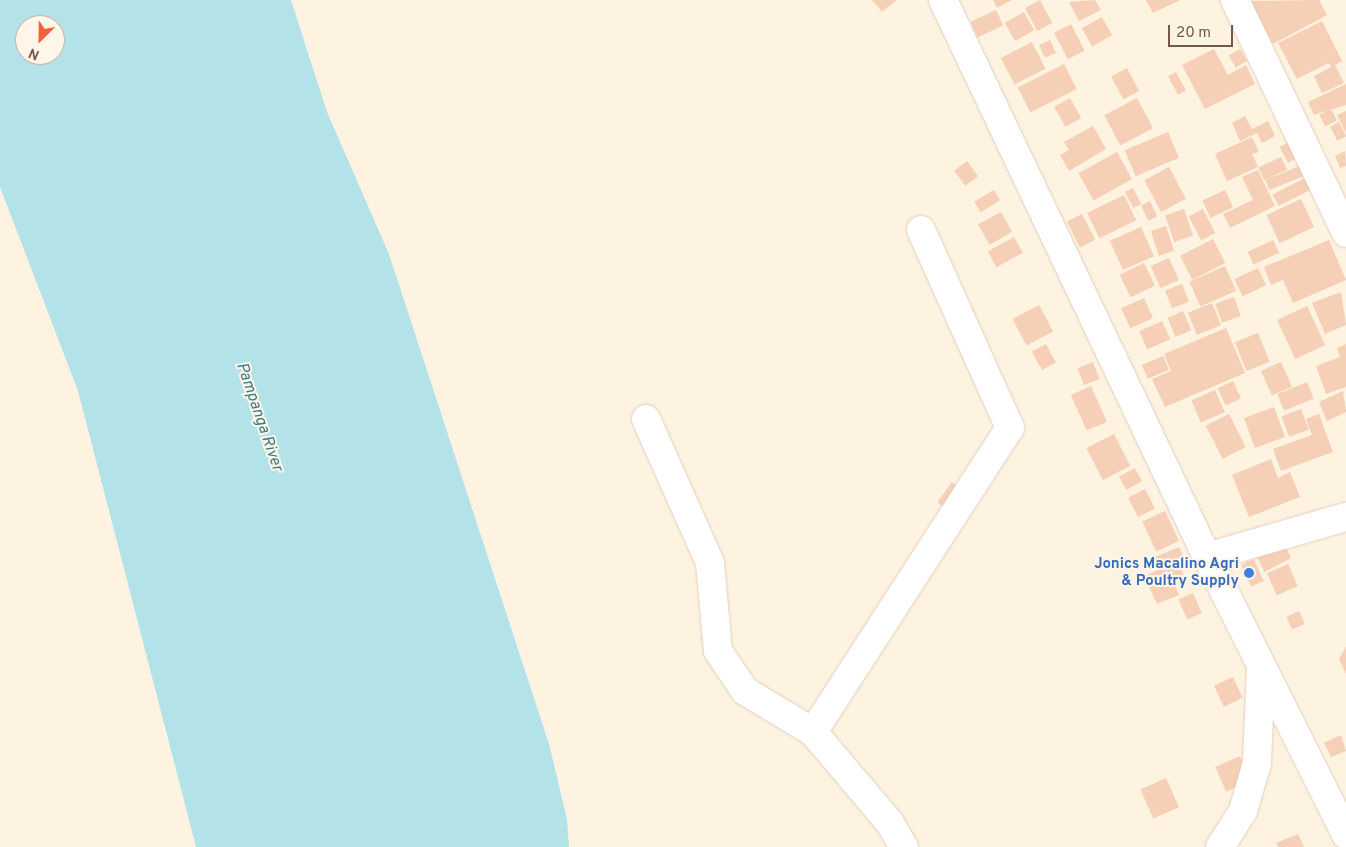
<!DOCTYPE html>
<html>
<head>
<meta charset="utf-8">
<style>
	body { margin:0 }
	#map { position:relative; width:1346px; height:847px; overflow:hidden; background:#fef2e1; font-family:Overpass,sans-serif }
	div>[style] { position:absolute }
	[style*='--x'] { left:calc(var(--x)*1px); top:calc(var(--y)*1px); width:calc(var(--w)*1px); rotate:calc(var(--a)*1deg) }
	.water>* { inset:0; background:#b4e2e9 }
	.building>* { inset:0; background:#f5cfb6; transform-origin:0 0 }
	.roads { filter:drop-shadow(0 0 1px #e3cebc) drop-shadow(0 0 1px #e3cebc) }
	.minor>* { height:28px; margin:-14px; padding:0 14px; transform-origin:14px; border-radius:14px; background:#fff }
	.dots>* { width:14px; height:14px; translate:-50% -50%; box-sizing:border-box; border:2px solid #fff6e9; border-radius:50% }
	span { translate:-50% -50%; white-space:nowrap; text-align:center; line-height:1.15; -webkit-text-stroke:4px #fff6e9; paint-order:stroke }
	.shop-label { font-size:15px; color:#366cbe; font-weight:700 }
	.right { translate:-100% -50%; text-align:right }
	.water-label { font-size:16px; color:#3b7a85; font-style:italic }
	.north { position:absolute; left:15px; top:15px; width:50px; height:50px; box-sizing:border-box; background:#fff6e9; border:1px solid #c9b6a8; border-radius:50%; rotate:203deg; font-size:14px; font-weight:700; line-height:20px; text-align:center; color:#775746 }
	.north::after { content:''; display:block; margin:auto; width:18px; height:22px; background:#f2623c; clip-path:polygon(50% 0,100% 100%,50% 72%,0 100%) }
	.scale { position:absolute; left:1168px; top:25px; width:65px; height:22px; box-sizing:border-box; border:2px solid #775746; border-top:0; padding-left:6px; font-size:15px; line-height:18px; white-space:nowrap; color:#775746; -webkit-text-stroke:4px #fff6e9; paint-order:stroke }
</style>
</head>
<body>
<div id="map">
	<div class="water">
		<div style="clip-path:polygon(evenodd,0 0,291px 0,327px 112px,389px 254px,549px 744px,567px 819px,569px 847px,196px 847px,78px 391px,0 187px,0 0,25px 25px,55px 25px,55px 55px,25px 55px,25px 25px)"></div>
	</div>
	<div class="building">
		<div style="clip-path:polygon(872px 0,897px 0,882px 12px)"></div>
		<div style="clip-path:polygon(993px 0,1012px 0,997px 8px)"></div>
		<div style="left:1040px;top:0;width:26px;height:17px;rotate:62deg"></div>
		<div style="clip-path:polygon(1095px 0,1101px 10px,1079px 21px,1069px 2px)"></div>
		<div style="clip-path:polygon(1146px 0,1180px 0,1153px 13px)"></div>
		<div style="clip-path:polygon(1319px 0,1327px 15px,1273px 44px,1250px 1px)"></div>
		<div style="left:996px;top:10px;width:17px;height:28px;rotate:65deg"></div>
		<div style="left:1024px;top:12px;width:21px;height:22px;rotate:61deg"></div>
		<div style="left:1102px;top:17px;width:21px;height:23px;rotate:61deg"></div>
		<div style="clip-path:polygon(1322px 21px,1342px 61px,1335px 65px,1344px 83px,1322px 93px,1314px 76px,1331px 67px,1329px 63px,1297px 79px,1278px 43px)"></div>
		<div style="left:1071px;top:24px;width:30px;height:19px;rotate:63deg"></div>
		<div style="left:1050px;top:40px;width:14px;height:12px;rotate:65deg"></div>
		<div style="left:1032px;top:42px;width:30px;height:35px;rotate:63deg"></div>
		<div style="clip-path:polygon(1214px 49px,1228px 75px,1246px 65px,1255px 84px,1205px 109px,1182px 65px)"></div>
		<div style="left:1240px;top:49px;width:14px;height:13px;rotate:60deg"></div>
		<div style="left:1064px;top:64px;width:28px;height:52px;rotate:63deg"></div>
		<div style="left:1127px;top:68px;width:26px;height:18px;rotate:62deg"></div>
		<div style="left:1176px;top:72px;width:21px;height:9px;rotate:62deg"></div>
		<div style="clip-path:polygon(1346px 84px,1346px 105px,1314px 115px,1308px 102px)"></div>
		<div style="left:1070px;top:98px;width:23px;height:18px;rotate:61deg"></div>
		<div style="left:1137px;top:98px;width:34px;height:37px;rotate:62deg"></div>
		<div style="left:1331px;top:109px;width:13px;height:13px;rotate:63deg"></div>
		<div style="clip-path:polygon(1346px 111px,1346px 133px,1337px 115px)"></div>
		<div style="clip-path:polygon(1245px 116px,1252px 129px,1268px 121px,1275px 136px,1262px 143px,1257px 133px,1240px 141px,1232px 123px)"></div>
		<div style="left:1339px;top:122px;width:16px;height:10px;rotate:63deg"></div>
		<div style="clip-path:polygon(1093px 126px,1106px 149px,1069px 171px,1060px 155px,1069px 150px,1064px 142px)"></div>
		<div style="left:1168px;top:132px;width:28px;height:47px;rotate:67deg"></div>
		<div style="clip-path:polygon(1252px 137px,1259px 152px,1252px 154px,1258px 167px,1227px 181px,1215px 154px)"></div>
		<div style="left:1293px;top:140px;width:18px;height:15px;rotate:63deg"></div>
		<div style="clip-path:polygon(1345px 151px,1346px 166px,1340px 168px,1335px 156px)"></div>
		<div style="left:1117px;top:152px;width:31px;height:44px;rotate:61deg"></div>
		<div style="left:1281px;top:157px;width:14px;height:25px;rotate:65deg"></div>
		<div style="left:967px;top:161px;width:19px;height:16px;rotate:54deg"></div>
		<div style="left:1307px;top:163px;width:11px;height:45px;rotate:68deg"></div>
		<div style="left:1169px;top:167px;width:36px;height:28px;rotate:62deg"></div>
		<div style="clip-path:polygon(1258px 170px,1275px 206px,1230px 228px,1223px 214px,1253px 200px,1242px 177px)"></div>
		<div style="left:1311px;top:175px;width:13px;height:43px;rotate:63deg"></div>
		<div style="left:1133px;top:188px;width:18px;height:9px;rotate:63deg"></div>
		<div style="left:994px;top:190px;width:12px;height:23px;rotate:59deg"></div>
		<div style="left:1225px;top:190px;width:19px;height:25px;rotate:65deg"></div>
		<div style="left:1124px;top:195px;width:28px;height:41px;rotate:64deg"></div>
		<div style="left:1301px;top:199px;width:31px;height:38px;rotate:65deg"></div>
		<div style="left:1150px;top:201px;width:17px;height:10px;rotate:65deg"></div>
		<div style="left:1184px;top:209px;width:28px;height:20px;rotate:71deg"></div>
		<div style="left:1203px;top:209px;width:27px;height:16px;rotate:63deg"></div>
		<div style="left:1001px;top:212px;width:23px;height:26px;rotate:61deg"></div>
		<div style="left:1082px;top:214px;width:29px;height:17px;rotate:63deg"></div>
		<div style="left:1166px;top:226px;width:26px;height:16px;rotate:72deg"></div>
		<div style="left:1141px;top:227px;width:32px;height:34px;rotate:66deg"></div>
		<div style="left:1014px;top:237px;width:18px;height:30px;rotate:61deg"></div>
		<div style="left:1213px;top:239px;width:27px;height:37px;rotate:63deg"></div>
		<div style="left:1273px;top:240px;width:14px;height:28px;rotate:65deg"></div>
		<div style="clip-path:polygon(1329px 240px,1346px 280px,1293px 303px,1283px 280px,1271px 285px,1264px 267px)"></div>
		<div style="left:1169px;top:258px;width:24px;height:20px;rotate:66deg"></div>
		<div style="left:1144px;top:263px;width:25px;height:27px;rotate:64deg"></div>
		<div style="left:1225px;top:266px;width:27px;height:39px;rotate:66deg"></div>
		<div style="left:1258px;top:268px;width:19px;height:26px;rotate:65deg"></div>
		<div style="left:1182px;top:284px;width:19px;height:18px;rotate:69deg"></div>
		<div style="clip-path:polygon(1341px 292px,1346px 325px,1325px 334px,1312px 303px)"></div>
		<div style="left:1234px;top:297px;width:20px;height:20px;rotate:70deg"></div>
		<div style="left:1144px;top:298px;width:22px;height:25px;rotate:66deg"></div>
		<div style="left:1212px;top:303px;width:24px;height:26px;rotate:68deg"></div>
		<div style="left:1039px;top:305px;width:30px;height:30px;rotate:62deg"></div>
		<div style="left:1307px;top:306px;width:43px;height:33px;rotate:65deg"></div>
		<div style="left:1183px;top:311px;width:21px;height:17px;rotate:67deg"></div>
		<div style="left:1162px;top:321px;width:20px;height:25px;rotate:66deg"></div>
		<div style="clip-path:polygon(1226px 328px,1245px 373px,1165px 407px,1152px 379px,1171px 371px,1164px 354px)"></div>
		<div style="left:1258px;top:333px;width:31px;height:25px;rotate:68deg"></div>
		<div style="left:1046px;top:344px;width:21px;height:16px;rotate:62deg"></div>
		<div style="clip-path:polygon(1346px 344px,1346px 387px,1326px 394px,1316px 366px,1340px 357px,1337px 348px)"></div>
		<div style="left:1163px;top:356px;width:15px;height:23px;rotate:67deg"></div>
		<div style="left:1093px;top:362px;width:18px;height:17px;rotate:68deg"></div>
		<div style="left:1281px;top:362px;width:27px;height:22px;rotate:66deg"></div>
		<div style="left:1233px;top:381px;width:19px;height:17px;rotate:65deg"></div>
		<div style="left:1307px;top:382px;width:18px;height:32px;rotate:68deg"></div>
		<div style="left:1091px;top:386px;width:39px;height:22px;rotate:66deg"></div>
		<div style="left:1215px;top:390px;width:24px;height:26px;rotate:66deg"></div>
		<div style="clip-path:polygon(1343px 391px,1346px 412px,1327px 421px,1319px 402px)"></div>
		<div style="left:1274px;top:407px;width:32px;height:32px;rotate:70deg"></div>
		<div style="left:1301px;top:409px;width:22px;height:21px;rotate:69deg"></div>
		<div style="left:1229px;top:414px;width:37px;height:26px;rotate:63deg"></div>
		<div style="clip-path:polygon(1319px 414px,1333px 452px,1281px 471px,1273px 449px,1312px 435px,1306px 419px)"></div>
		<div style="left:1114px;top:434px;width:36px;height:31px;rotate:63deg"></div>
		<div style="clip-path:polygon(1271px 459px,1278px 478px,1290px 472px,1300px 497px,1249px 517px,1232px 475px)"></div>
		<div style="left:1135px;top:468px;width:15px;height:18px;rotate:62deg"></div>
		<div style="left:952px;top:482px;width:17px;height:25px;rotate:36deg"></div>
		<div style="left:1145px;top:489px;width:22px;height:19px;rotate:63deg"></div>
		<div style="left:1165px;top:511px;width:33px;height:25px;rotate:65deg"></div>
		<div style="left:1284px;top:544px;width:16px;height:30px;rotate:63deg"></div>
		<div style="clip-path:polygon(1179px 547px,1185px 561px,1179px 564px,1185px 578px,1174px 583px,1179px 595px,1157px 604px,1144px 576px,1158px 570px,1153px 558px)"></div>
		<div style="left:1254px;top:559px;width:24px;height:14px;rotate:66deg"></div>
		<div style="left:1288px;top:564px;width:24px;height:23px;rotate:66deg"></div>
		<div style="left:1193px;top:593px;width:22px;height:16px;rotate:66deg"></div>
		<div style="left:1299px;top:611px;width:14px;height:14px;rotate:65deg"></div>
		<div style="clip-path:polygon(1346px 647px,1346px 674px,1339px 659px)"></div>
		<div style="left:1233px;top:677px;width:23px;height:21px;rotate:65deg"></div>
		<div style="clip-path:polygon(1341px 735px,1346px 751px,1331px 757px,1324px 743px)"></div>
		<div style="left:1240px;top:756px;width:27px;height:27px;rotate:66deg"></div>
		<div style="left:1166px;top:778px;width:32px;height:28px;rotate:66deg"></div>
		<div style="clip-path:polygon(1298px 834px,1304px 847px,1278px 847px,1276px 843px)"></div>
	</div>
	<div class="roads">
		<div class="minor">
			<div style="--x:943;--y:0;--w:616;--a:64.64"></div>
			<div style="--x:1207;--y:557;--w:310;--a:63.4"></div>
			<div style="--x:1235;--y:0;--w:258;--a:64.5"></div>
			<div style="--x:646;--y:419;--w:158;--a:66"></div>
			<div style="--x:710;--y:563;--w:88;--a:84.8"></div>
			<div style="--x:718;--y:651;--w:48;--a:56"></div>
			<div style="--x:745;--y:691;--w:79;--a:31.1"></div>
			<div style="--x:813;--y:732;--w:119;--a:49.8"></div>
			<div style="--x:890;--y:823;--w:28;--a:60"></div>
			<div style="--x:1207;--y:557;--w:145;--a:-16.1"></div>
			<div style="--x:813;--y:732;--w:362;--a:-57.1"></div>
			<div style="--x:1010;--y:428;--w:217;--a:-114.2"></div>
			<div style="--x:1220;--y:847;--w:43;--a:-57.4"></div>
			<div style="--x:1243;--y:811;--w:50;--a:-73.7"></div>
			<div style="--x:1257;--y:763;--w:95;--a:-87.6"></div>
		</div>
	</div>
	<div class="dots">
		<div style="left:1249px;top:573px;background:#3f7fe0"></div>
	</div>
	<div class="shop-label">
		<span class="right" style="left:1239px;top:573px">Jonics Macalino Agri<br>&amp; Poultry Supply</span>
	</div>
	<div class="water-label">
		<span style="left:259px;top:417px;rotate:71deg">Pampanga River</span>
	</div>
	<div class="north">N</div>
	<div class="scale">20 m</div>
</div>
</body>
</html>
